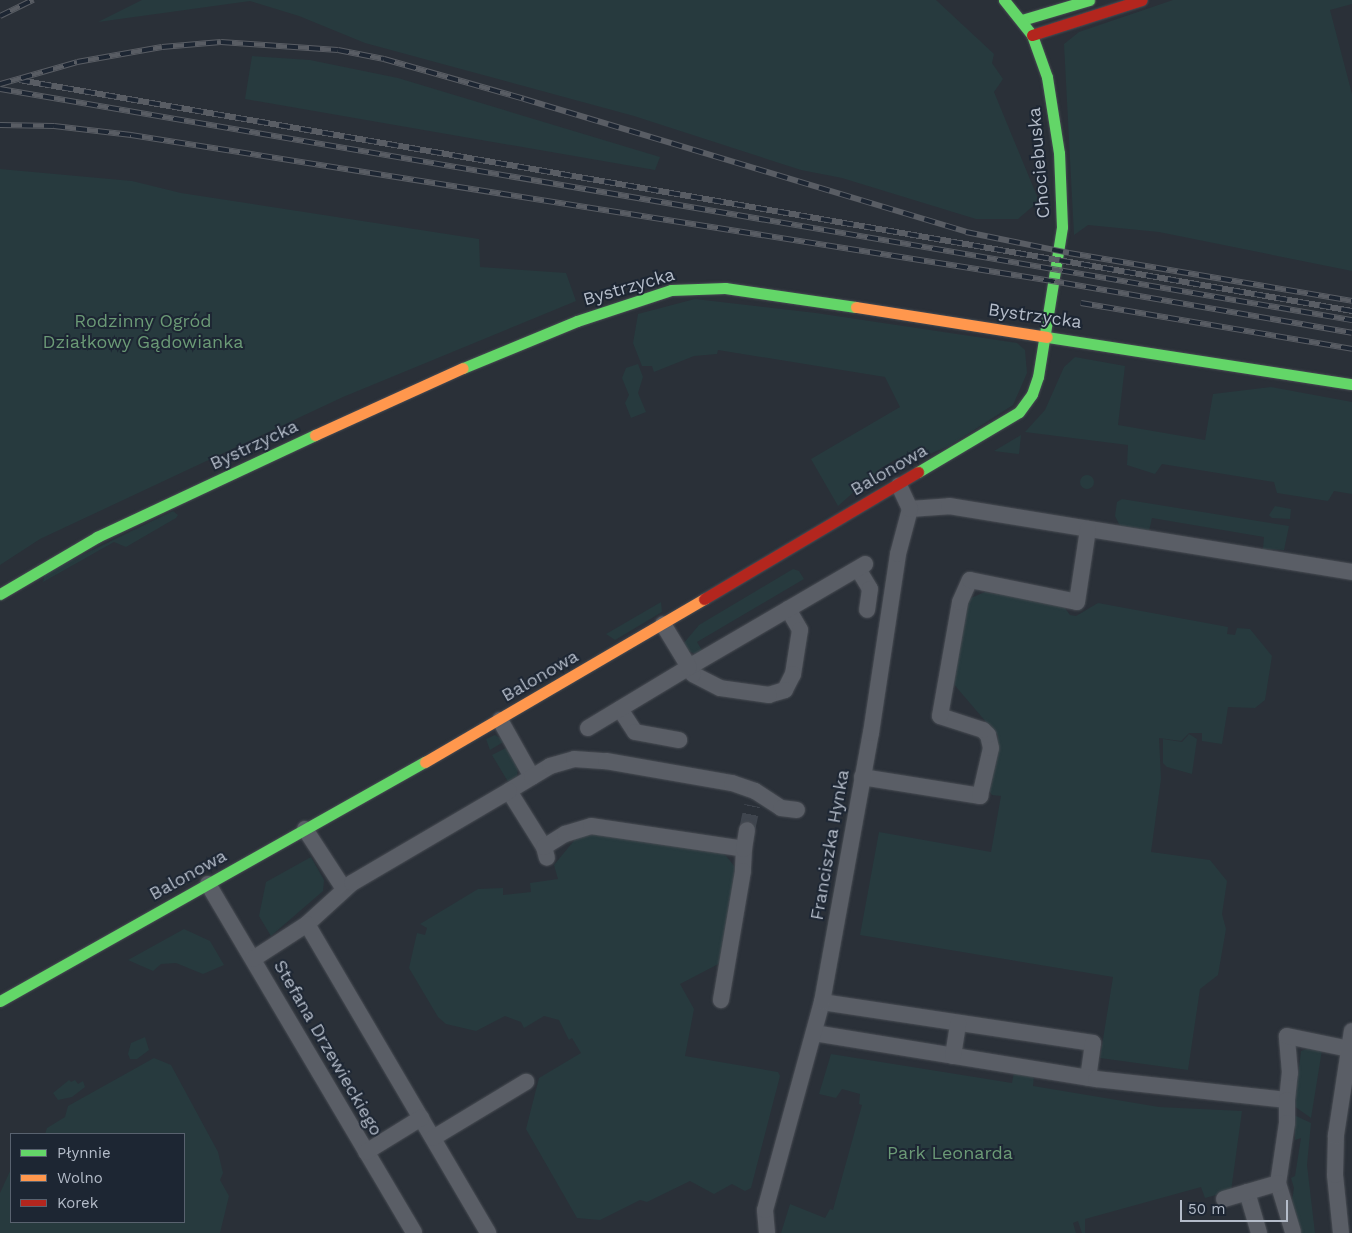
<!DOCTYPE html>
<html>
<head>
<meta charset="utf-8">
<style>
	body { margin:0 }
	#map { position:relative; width:1352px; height:1233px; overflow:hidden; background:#2a3038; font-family:"Work Sans",sans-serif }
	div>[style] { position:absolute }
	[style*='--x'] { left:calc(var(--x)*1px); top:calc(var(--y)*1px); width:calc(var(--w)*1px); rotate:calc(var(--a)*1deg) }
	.green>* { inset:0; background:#273a3e }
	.round { border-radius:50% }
	.street-tunnel>* { height:16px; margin-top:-8px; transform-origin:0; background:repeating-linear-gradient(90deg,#3f454e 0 16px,transparent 0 24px) }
	.roads { filter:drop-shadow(0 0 1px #484c53) drop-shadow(0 0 1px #484c53) }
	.street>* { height:16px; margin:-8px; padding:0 8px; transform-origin:8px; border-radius:8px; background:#5a5e66 }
	.fast>* { height:11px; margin:-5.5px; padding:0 5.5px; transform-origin:5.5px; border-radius:5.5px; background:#63d668 }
	.slow>* { height:11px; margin:-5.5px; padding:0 5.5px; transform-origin:5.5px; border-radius:5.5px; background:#ff974d }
	.jam>* { height:11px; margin:-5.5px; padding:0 5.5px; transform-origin:5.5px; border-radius:5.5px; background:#b3261e }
	.rail>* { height:5.5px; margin-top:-2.75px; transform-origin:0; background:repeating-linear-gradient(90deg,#1d2633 0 11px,#595d64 0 22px); box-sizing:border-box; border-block:1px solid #595d64 }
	span { translate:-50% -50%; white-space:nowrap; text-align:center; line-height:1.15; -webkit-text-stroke:4px #1d2633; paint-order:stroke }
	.street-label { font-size:18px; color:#b4bcc9 }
	.park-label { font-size:18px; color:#6b9a76 }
	.legend { position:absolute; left:10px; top:1133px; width:175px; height:90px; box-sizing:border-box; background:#1d2633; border:1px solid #59626f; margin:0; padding:6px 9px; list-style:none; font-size:15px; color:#b4bcc9 }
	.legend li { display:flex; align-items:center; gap:10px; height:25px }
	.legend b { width:25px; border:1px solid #59626f }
	.scale { position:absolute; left:1180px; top:1200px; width:108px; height:22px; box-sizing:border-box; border:2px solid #b4bcc9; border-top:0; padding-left:6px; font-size:15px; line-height:18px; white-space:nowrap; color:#b4bcc9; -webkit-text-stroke:4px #1d2633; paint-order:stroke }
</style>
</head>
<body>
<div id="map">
	<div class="green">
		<div style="clip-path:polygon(142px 0,936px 0,994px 54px,992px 63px,1003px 79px,994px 92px,1039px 201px,1018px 219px,976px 219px,842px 178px,801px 170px,634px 116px,365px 43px,299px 16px,250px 1px,98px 22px)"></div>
		<div style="clip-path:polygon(1173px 0,1352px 0,1352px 4px,1330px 10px,1352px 94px,1352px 271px,1159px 232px,1088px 225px,1074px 235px,1064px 44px,1079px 32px)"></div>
		<div style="clip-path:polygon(252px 56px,310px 60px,398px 78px,660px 157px,655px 170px,245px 99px)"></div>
		<div style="clip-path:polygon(0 169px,132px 181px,181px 193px,479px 239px,480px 267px,566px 273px,576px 301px,343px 397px,40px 539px,0 565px)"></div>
		<div style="clip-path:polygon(695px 299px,816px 313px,1017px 343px,1025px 350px,1027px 373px,1013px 405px,949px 446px,915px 460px,901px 461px,898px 458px,881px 468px,838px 506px,811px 459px,900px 407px,885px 377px,718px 350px,717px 354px,694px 356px,654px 372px,652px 366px,642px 366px,633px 343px,638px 314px)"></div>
		<div style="clip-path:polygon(1075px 357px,1125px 366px,1118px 425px,1205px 440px,1213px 394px,1271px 387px,1352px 402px,1352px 494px,1334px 491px,1328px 501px,1277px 493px,1274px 482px,1162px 464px,1155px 474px,1127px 465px,1128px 445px,1025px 432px,1045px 410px,1064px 367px)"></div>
		<div style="clip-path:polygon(638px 364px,643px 377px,638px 393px,646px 412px,631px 418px,625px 403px,629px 395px,622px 378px,626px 368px)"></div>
		<div style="clip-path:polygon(1021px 435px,1019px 454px,994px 451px)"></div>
		<div class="round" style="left:1080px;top:475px;width:14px;height:14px"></div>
		<div style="clip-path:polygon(1122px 499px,1289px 526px,1284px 550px,1263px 549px,1264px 537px,1152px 518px,1149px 531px,1120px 526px,1115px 516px,1117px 502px)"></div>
		<div style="clip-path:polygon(1275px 506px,1291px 509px,1290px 519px,1272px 518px,1269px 515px)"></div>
		<div style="clip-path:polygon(173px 511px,178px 515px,176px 518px,126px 547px,114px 542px,43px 582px,45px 573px)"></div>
		<div style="clip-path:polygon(793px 569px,799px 571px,804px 579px,697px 642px,703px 652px,695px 654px,687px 650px,683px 644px,699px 625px)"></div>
		<div style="clip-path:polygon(985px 592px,1062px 604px,1070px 615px,1076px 616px,1098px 603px,1228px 627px,1227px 634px,1235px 635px,1237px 628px,1250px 629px,1272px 656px,1265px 700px,1255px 708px,1228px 707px,1222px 744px,1202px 741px,1202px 733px,1189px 733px,1181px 741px,1159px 738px,1161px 779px,1151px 852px,1210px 860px,1227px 881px,1222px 914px,1226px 929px,1218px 975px,1200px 989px,1188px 1070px,1100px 1058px,1113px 977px,860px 935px,879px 832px,991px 852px,1001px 796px,992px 795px,987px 788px,998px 736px,952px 682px,965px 606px,971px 598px)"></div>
		<div style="clip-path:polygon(661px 602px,662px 612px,615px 640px,606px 634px)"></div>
		<div style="clip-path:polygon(1189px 734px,1197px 739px,1192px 774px,1167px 767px,1163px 763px,1163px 739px,1182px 742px)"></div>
		<div style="clip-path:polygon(495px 735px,505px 741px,490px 750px,486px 739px)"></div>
		<div style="clip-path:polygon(508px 747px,518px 766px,517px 777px,510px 785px,492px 755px)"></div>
		<div style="clip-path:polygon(608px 832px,722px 851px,740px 873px,726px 960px,680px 984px,694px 1009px,685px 1056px,778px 1072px,780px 1076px,751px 1188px,745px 1191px,732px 1184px,714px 1194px,690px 1181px,647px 1202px,640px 1200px,600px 1220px,577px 1218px,526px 1129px,539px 1078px,581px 1053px,572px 1038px,569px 1040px,559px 1020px,544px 1016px,524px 1028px,521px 1022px,505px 1016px,476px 1031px,446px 1024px,438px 1017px,409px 968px,417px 933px,425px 935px,427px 928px,420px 924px,478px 889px,503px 888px,503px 895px,531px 892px,530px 883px,558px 879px,554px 865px,577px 837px)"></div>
		<div style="clip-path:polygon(311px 857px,324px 880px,323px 891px,271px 936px,259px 916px,266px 882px)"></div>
		<div style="clip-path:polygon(184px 929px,210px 941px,224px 965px,203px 974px,176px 963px,161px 964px,153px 971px,128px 960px)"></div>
		<div style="clip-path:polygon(145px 1037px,149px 1050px,137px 1059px,130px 1059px,128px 1054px,131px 1043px)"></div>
		<div style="clip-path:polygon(1307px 1049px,1322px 1050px,1311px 1118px,1294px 1106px,1301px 1051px)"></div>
		<div style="clip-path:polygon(831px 1054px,1012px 1083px,1014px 1072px,1034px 1076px,1033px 1086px,1159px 1107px,1242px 1111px,1231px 1191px,1205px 1198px,1201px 1187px,1085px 1219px,1085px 1233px,1082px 1233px,1078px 1221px,1073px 1223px,1076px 1233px,781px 1233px,790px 1204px,825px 1218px,830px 1209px,833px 1210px,862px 1105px,859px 1104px,860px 1094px,842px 1089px,836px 1098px,819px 1094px)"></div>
		<div style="clip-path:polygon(154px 1058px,171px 1065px,218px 1152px,223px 1173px,220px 1180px,229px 1196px,220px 1233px,0 1233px,0 1193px,11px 1169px,11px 1222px,184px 1222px,184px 1134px,45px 1134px,47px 1128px,65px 1117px,68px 1106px)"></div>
		<div style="clip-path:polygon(69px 1080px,71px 1082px,75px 1080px,78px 1084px,83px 1081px,85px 1087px,72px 1097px,58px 1100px,53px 1093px)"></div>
		<div style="clip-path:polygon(1294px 1115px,1311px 1123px,1307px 1165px,1315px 1233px,1301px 1233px,1292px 1201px,1294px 1188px,1291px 1178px,1295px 1176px,1301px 1138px,1295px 1140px)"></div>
	</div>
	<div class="street-tunnel">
		<div style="--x:747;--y:830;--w:25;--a:-78"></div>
	</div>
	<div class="roads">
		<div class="street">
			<div style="--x:910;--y:509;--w:39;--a:-4"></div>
			<div style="--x:949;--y:506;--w:408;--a:9.3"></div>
			<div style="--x:858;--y:569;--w:23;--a:59"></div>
			<div style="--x:870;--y:589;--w:21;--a:98"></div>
			<div style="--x:788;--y:609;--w:24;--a:60"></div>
			<div style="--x:800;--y:630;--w:45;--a:99"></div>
			<div style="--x:793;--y:674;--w:18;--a:117"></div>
			<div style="--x:785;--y:690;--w:17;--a:163"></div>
			<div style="--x:769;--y:695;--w:49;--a:-171.9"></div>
			<div style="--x:720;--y:688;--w:30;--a:-153"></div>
			<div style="--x:693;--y:674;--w:8;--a:-120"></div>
			<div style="--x:689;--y:667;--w:204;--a:-30.3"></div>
			<div style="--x:620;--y:709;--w:27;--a:57"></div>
			<div style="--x:635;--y:732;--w:45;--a:10.3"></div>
			<div style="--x:500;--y:720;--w:65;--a:60.7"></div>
			<div style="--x:532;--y:777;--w:27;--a:149"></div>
			<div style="--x:509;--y:791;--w:66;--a:58"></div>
			<div style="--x:544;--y:847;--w:11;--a:75"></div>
			<div style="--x:588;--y:728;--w:118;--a:-31.1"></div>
			<div style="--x:689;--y:667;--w:50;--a:-121.2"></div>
			<div style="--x:532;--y:777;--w:21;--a:-31"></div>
			<div style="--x:550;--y:766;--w:25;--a:-16"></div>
			<div style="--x:574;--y:759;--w:32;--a:4"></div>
			<div style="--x:606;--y:761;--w:128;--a:9.9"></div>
			<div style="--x:732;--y:783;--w:24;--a:19"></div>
			<div style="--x:755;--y:791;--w:31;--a:33"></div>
			<div style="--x:781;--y:808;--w:16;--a:7"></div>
			<div style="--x:862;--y:777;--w:120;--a:9.1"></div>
			<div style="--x:980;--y:796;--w:49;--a:-77.1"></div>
			<div style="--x:991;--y:748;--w:13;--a:-103"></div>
			<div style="--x:988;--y:735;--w:7;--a:-135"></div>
			<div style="--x:983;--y:730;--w:45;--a:-162"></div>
			<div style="--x:940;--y:716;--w:116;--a:-80"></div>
			<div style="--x:960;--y:602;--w:24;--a:-66"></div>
			<div style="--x:970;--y:580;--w:109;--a:11.6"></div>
			<div style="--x:1077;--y:602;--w:74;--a:-81.4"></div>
			<div style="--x:305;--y:829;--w:72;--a:57"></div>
			<div style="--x:544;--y:847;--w:25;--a:-32"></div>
			<div style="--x:565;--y:834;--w:27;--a:-17"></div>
			<div style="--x:591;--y:826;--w:155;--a:8.5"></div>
			<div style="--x:744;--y:849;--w:22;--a:93"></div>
			<div style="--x:743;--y:871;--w:131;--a:99.7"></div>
			<div style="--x:744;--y:849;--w:19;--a:-81"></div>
			<div style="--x:208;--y:884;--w:405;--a:59.4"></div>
			<div style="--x:307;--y:924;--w:61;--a:-42.3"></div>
			<div style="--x:352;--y:883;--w:182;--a:-30.4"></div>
			<div style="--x:253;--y:959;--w:64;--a:-32.9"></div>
			<div style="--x:307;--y:924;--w:358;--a:59.6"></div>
			<div style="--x:822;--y:1002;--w:274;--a:8.6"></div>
			<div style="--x:1093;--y:1043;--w:35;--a:98"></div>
			<div style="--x:814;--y:1033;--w:286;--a:9.3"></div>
			<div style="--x:1096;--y:1079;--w:192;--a:6.3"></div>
			<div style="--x:1287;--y:1100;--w:27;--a:-84"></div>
			<div style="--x:1290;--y:1073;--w:37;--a:-95"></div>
			<div style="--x:1287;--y:1036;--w:63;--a:11.8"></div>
			<div style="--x:953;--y:1056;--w:33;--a:-81"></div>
			<div style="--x:1287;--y:1100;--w:23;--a:90"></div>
			<div style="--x:1287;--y:1123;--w:61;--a:98.5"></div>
			<div style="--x:1278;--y:1183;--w:51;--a:73"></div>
			<div style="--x:433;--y:1138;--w:109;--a:-31.1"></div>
			<div style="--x:366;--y:1152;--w:65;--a:-31.7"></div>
			<div style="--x:1247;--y:1192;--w:43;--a:73.7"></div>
			<div style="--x:1224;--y:1199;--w:56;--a:-16.5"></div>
			<div style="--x:767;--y:1233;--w:23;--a:-95"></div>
			<div style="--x:765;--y:1210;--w:216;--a:-74.7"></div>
			<div style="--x:822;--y:1002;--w:273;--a:-79.7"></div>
			<div style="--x:871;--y:733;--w:181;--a:-81.4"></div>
			<div style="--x:898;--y:554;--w:47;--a:-75.1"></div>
			<div style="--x:910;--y:509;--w:26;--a:-115"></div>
			<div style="--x:1341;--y:1233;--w:58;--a:-95.9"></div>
			<div style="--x:1335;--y:1175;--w:40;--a:-88.6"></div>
			<div style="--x:1336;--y:1135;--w:105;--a:-81.3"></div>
		</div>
		<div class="fast">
			<div style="--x:1022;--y:20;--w:70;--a:-16.6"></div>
			<div style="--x:1047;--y:337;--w:309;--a:8.8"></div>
			<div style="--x:463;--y:368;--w:123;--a:-22.4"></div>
			<div style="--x:577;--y:321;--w:99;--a:-18.3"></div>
			<div style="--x:671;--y:290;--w:54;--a:-2.1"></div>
			<div style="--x:725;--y:288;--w:132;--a:8.3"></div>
			<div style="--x:918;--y:472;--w:117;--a:-30.7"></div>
			<div style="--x:1019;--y:412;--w:22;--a:-54"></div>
			<div style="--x:1032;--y:394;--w:18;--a:-71"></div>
			<div style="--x:1038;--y:377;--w:152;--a:-80.9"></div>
			<div style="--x:1062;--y:227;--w:74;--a:-92.3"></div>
			<div style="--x:1059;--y:153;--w:77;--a:-99"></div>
			<div style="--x:1047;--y:77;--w:45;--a:-109.7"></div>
			<div style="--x:1032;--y:35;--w:45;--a:-128.7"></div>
			<div style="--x:0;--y:594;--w:113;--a:-30.4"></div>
			<div style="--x:97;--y:537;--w:241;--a:-25.1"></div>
			<div style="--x:0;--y:1001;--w:488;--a:-29.4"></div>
		</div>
		<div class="slow">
			<div style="--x:856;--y:307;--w:193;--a:8.9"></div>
			<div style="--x:315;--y:435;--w:162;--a:-24.4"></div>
			<div style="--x:425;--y:762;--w:323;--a:-30.3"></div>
		</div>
		<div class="jam">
			<div style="--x:1032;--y:35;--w:115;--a:-17.7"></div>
			<div style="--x:704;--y:599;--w:249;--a:-30.7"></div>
		</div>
	</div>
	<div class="rail">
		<div style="--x:0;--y:16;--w:37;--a:-26"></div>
		<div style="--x:19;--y:80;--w:1353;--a:9.83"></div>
		<div style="--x:0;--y:84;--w:80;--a:-15.9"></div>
		<div style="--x:77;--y:62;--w:86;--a:-10"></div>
		<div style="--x:162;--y:47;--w:59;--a:-4.8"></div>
		<div style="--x:221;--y:42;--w:117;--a:3.9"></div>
		<div style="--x:338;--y:50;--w:47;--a:11.1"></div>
		<div style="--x:384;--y:59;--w:146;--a:15.9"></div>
		<div style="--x:524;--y:99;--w:462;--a:16.7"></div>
		<div style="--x:966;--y:232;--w:105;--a:11.5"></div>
		<div style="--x:1069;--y:253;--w:287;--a:9.6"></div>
		<div style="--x:0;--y:89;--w:1372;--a:9.7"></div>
		<div style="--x:0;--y:125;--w:54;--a:1.1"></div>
		<div style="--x:54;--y:126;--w:78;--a:6.7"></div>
		<div style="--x:131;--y:135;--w:945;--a:9.01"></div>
		<div style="--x:1064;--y:283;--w:292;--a:9.8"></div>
		<div style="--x:1081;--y:303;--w:275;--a:9.6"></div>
	</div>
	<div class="street-label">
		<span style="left:1039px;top:163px;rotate:-95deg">Chociebuska</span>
		<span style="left:629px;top:287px;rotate:-16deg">Bystrzycka</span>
		<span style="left:1035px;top:316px;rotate:8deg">Bystrzycka</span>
		<span style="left:254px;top:445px;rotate:-25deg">Bystrzycka</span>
		<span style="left:889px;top:470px;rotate:-30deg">Balonowa</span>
		<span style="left:540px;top:676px;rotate:-30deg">Balonowa</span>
		<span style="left:830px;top:845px;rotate:-80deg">Franciszka Hynka</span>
		<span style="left:188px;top:875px;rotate:-29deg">Balonowa</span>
		<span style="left:328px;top:1048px;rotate:60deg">Stefana Drzewieckiego</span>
	</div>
	<div class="park-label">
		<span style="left:143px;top:332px">Rodzinny Ogród<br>Działkowy Gądowianka</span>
		<span style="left:950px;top:1153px">Park Leonarda</span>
	</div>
	<ul class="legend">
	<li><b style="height:6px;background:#63d668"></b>Płynnie</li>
	<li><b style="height:6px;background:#ff974d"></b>Wolno</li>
	<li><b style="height:6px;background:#b3261e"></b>Korek</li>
	</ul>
	<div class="scale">50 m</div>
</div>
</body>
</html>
